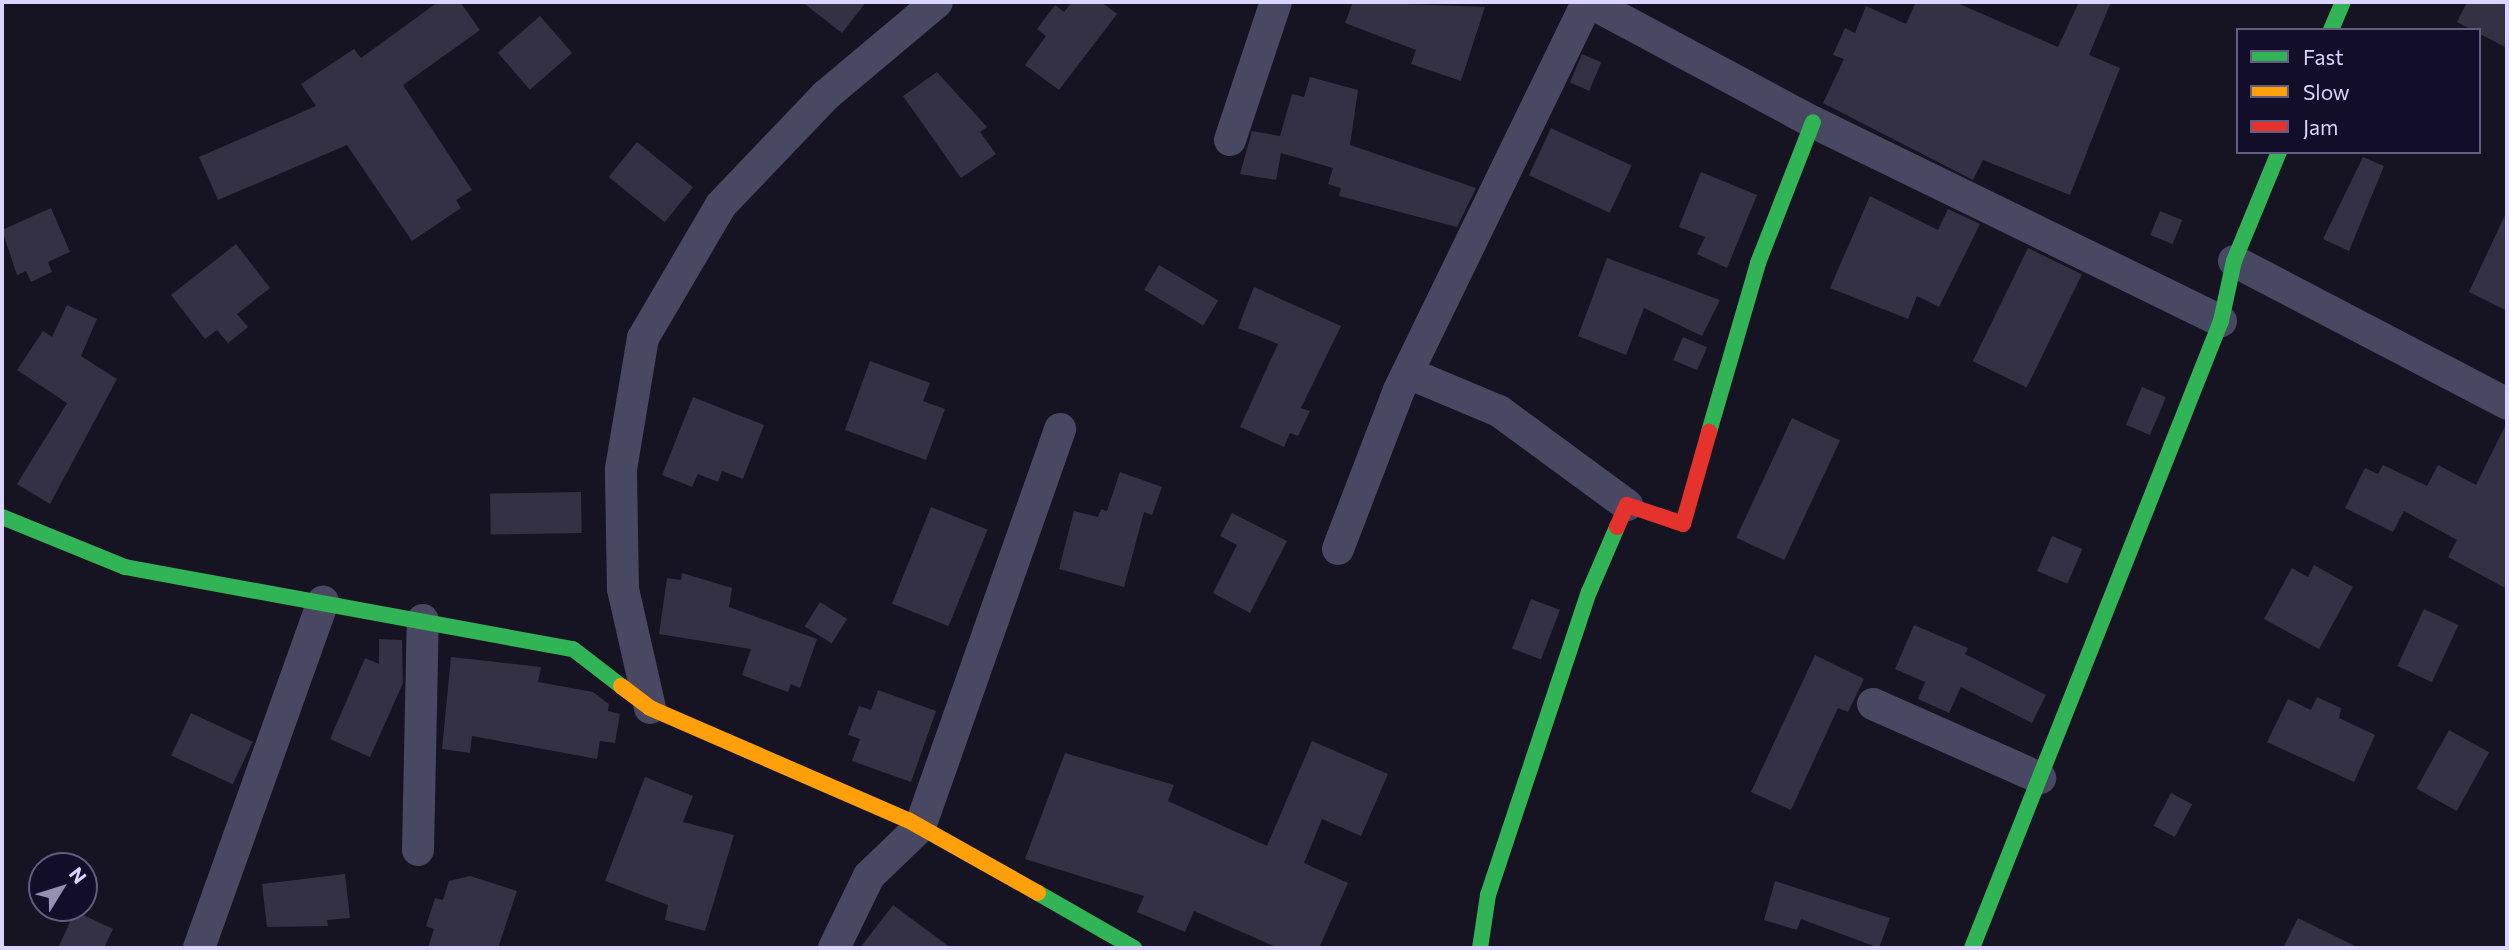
<!DOCTYPE html>
<html>
<head>
<meta charset="utf-8">
<style>
	body { margin:0 }
	#map { position:relative; width:2509px; height:950px; overflow:hidden; background:#161322; font-family:Commissioner,sans-serif }
	div>[style] { position:absolute }
	[style*='--x'] { left:calc(var(--x)*1px); top:calc(var(--y)*1px); width:calc(var(--w)*1px); rotate:calc(var(--a)*1deg) }
	.building>* { inset:0; background:#343144; transform-origin:0 0 }
	.street>* { height:32px; margin:-16px; padding:0 16px; transform-origin:16px; border-radius:16px; background:#494863 }
	.fast>* { height:16px; margin:-8px; padding:0 8px; transform-origin:8px; border-radius:8px; background:#30b455 }
	.slow>* { height:16px; margin:-8px; padding:0 8px; transform-origin:8px; border-radius:8px; background:#ff9f0a }
	.jam>* { height:16px; margin:-8px; padding:0 8px; transform-origin:8px; border-radius:8px; background:#e5322d }
	span { translate:-50% -50%; white-space:nowrap; text-align:center; line-height:1.15; -webkit-text-stroke:6px #120d28; paint-order:stroke }
	.frame { position:absolute; inset:0; border:4px solid #dad4ff; pointer-events:none }
	.legend { position:absolute; left:2236px; top:28px; width:245px; height:126px; box-sizing:border-box; background:#120d28; border:2px solid #625d7e; margin:0; padding:9px 12px; list-style:none; font-size:21px; color:#dad4ff }
	.legend li { display:flex; align-items:center; gap:14px; height:35px }
	.legend b { width:35px; border:2px solid #625d7e }
	.north { position:absolute; left:28px; top:852px; width:70px; height:70px; box-sizing:border-box; background:#120d28; border:2px solid #625d7e; border-radius:50%; rotate:52deg; font-size:19px; font-weight:700; line-height:28px; text-align:center; color:#dad4ff }
	.north::after { content:''; display:block; margin:auto; width:24px; height:32px; background:#9590b2; clip-path:polygon(50% 0,100% 100%,50% 72%,0 100%) }
</style>
</head>
<body>
<div id="map">
	<div class="building">
		<div style="clip-path:polygon(438px 2px,460px 2px,480px 30px,403px 85px,472px 190px,456px 200px,461px 208px,412px 241px,347px 145px,218px 200px,199px 157px,316px 106px,301px 84px,354px 49px,361px 58px)"></div>
		<div style="clip-path:polygon(802px 2px,866px 2px,842px 33px)"></div>
		<div style="clip-path:polygon(1072px 2px,1101px 2px,1117px 14px,1059px 90px,1025px 65px,1046px 36px,1037px 29px,1055px 5px,1064px 12px)"></div>
		<div style="clip-path:polygon(1353px 2px,1485px 7px,1461px 81px,1411px 64px,1416px 50px,1345px 23px)"></div>
		<div style="clip-path:polygon(1916px 2px,1955px 2px,2058px 47px,2079px 2px,2111px 2px,2089px 55px,2120px 68px,2070px 195px,1983px 160px,1973px 180px,1823px 103px,1844px 59px,1833px 55px,1845px 28px,1855px 33px,1866px 6px,1906px 24px)"></div>
		<div style="clip-path:polygon(2467px 2px,2507px 2px,2507px 48px,2457px 22px)"></div>
		<div style="left:540px;top:16px;width:49px;height:56px;rotate:49deg"></div>
		<div style="left:1582px;top:54px;width:21px;height:31px;rotate:23deg"></div>
		<div style="clip-path:polygon(937px 72px,987px 127px,980px 132px,996px 154px,961px 178px,903px 96px)"></div>
		<div style="clip-path:polygon(1310px 77px,1358px 90px,1350px 145px,1476px 188px,1457px 227px,1339px 196px,1341px 188px,1328px 184px,1333px 168px,1281px 153px,1276px 180px,1240px 174px,1252px 131px,1280px 136px,1292px 94px,1304px 97px)"></div>
		<div style="left:1551px;top:128px;width:89px;height:52px;rotate:25deg"></div>
		<div style="left:637px;top:142px;width:72px;height:45px;rotate:39deg"></div>
		<div style="clip-path:polygon(2363px 157px,2384px 166px,2349px 251px,2323px 239px)"></div>
		<div style="clip-path:polygon(1701px 172px,1757px 195px,1727px 268px,1697px 254px,1705px 237px,1679px 227px)"></div>
		<div style="clip-path:polygon(1870px 196px,1938px 230px,1948px 209px,1980px 224px,1939px 307px,1917px 296px,1908px 319px,1830px 288px)"></div>
		<div style="clip-path:polygon(51px 208px,70px 252px,48px 262px,52px 272px,31px 282px,26px 271px,17px 275px,2px 230px)"></div>
		<div style="left:2160px;top:211px;width:24px;height:26px;rotate:22deg"></div>
		<div style="clip-path:polygon(2507px 211px,2507px 311px,2469px 292px)"></div>
		<div style="clip-path:polygon(236px 244px,270px 288px,237px 314px,248px 327px,228px 343px,217px 330px,205px 339px,171px 295px)"></div>
		<div style="left:2028px;top:248px;width:60px;height:126px;rotate:26deg"></div>
		<div style="clip-path:polygon(1607px 258px,1720px 300px,1702px 336px,1644px 308px,1626px 355px,1578px 336px)"></div>
		<div style="left:1159px;top:265px;width:69px;height:29px;rotate:31deg"></div>
		<div style="clip-path:polygon(1254px 287px,1341px 326px,1301px 408px,1310px 411px,1298px 436px,1290px 433px,1284px 447px,1240px 427px,1278px 344px,1238px 328px)"></div>
		<div style="clip-path:polygon(67px 305px,97px 319px,81px 356px,117px 379px,50px 504px,17px 484px,67px 403px,17px 370px,43px 331px,52px 337px)"></div>
		<div style="left:1683px;top:337px;width:26px;height:25px;rotate:23deg"></div>
		<div style="clip-path:polygon(870px 361px,930px 383px,923px 401px,945px 409px,926px 460px,845px 430px)"></div>
		<div style="left:2142px;top:387px;width:26px;height:41px;rotate:23deg"></div>
		<div style="clip-path:polygon(693px 397px,764px 425px,743px 479px,722px 471px,718px 482px,698px 474px,692px 487px,662px 475px)"></div>
		<div style="left:1792px;top:418px;width:53px;height:132px;rotate:25deg"></div>
		<div style="clip-path:polygon(2507px 422px,2507px 589px,2448px 557px,2457px 540px,2404px 511px,2393px 532px,2345px 508px,2365px 468px,2378px 474px,2383px 465px,2427px 486px,2438px 465px,2476px 485px)"></div>
		<div style="clip-path:polygon(1120px 472px,1162px 487px,1152px 515px,1144px 512px,1124px 587px,1059px 569px,1074px 511px,1098px 517px,1101px 509px,1107px 511px)"></div>
		<div style="left:581px;top:492px;width:41px;height:91px;rotate:89deg"></div>
		<div style="left:931px;top:507px;width:61px;height:104px;rotate:22deg"></div>
		<div style="clip-path:polygon(1232px 513px,1287px 541px,1250px 613px,1213px 593px,1237px 545px,1220px 536px)"></div>
		<div style="left:2052px;top:536px;width:33px;height:38px;rotate:23deg"></div>
		<div style="clip-path:polygon(2314px 565px,2353px 587px,2319px 649px,2264px 619px,2292px 568px,2308px 577px)"></div>
		<div style="clip-path:polygon(682px 573px,732px 588px,729px 607px,817px 639px,800px 688px,791px 684px,788px 692px,742px 675px,751px 649px,659px 634px,667px 578px,681px 580px)"></div>
		<div style="left:1531px;top:599px;width:31px;height:53px;rotate:21deg"></div>
		<div style="left:820px;top:602px;width:32px;height:29px;rotate:32deg"></div>
		<div style="left:2424px;top:609px;width:38px;height:63px;rotate:25deg"></div>
		<div style="clip-path:polygon(1914px 625px,1968px 648px,1965px 654px,2046px 695px,2032px 723px,1961px 687px,1949px 713px,1918px 699px,1925px 682px,1895px 669px)"></div>
		<div style="clip-path:polygon(379px 639px,402px 640px,403px 683px,370px 757px,330px 739px,365px 658px,379px 664px)"></div>
		<div style="clip-path:polygon(1815px 655px,1864px 679px,1848px 712px,1838px 708px,1791px 810px,1751px 792px)"></div>
		<div style="clip-path:polygon(451px 657px,541px 667px,538px 682px,593px 692px,609px 704px,608px 711px,620px 714px,615px 743px,600px 741px,597px 759px,472px 736px,470px 753px,442px 749px)"></div>
		<div style="clip-path:polygon(878px 690px,936px 711px,911px 782px,852px 761px,860px 739px,848px 735px,859px 706px,871px 710px)"></div>
		<div style="clip-path:polygon(2317px 697px,2341px 708px,2339px 718px,2375px 735px,2354px 782px,2267px 742px,2288px 699px,2311px 710px)"></div>
		<div style="left:191px;top:713px;width:68px;height:47px;rotate:25deg"></div>
		<div style="left:2449px;top:730px;width:46px;height:67px;rotate:29deg"></div>
		<div style="clip-path:polygon(1312px 741px,1388px 774px,1361px 836px,1322px 819px,1304px 863px,1348px 883px,1319px 948px,1278px 948px,1194px 911px,1185px 932px,1137px 912px,1144px 896px,1025px 859px,1065px 753px,1174px 785px,1168px 801px,1267px 846px)"></div>
		<div style="clip-path:polygon(645px 777px,693px 796px,683px 822px,734px 835px,705px 931px,665px 920px,668px 905px,605px 881px)"></div>
		<div style="left:2171px;top:793px;width:24px;height:37px;rotate:28deg"></div>
		<div style="clip-path:polygon(345px 874px,350px 918px,327px 920px,328px 926px,267px 927px,262px 884px)"></div>
		<div style="clip-path:polygon(470px 876px,517px 891px,498px 948px,428px 948px,434px 929px,426px 926px,435px 898px,443px 900px,449px 881px)"></div>
		<div style="clip-path:polygon(1775px 881px,1890px 918px,1879px 948px,1801px 919px,1797px 930px,1764px 920px)"></div>
		<div style="clip-path:polygon(893px 905px,951px 948px,860px 948px)"></div>
		<div style="clip-path:polygon(75px 911px,113px 929px,104px 948px,58px 948px)"></div>
		<div style="clip-path:polygon(2298px 918px,2359px 948px,2283px 948px)"></div>
	</div>
	<div class="street">
		<div style="--x:1589;--y:2;--w:254;--a:28.2"></div>
		<div style="--x:1813;--y:122;--w:454;--a:26"></div>
		<div style="--x:1230;--y:140;--w:145;--a:-71.6"></div>
		<div style="--x:2234;--y:261;--w:308;--a:27.6"></div>
		<div style="--x:1408;--y:373;--w:99;--a:22.7"></div>
		<div style="--x:1499;--y:411;--w:159;--a:36.3"></div>
		<div style="--x:1338;--y:549;--w:170;--a:-69"></div>
		<div style="--x:1399;--y:390;--w:431;--a:-64.1"></div>
		<div style="--x:1873;--y:704;--w:183;--a:23.9"></div>
		<div style="--x:650;--y:708;--w:122;--a:-102.8"></div>
		<div style="--x:623;--y:589;--w:120;--a:-91"></div>
		<div style="--x:621;--y:469;--w:133;--a:-80.5"></div>
		<div style="--x:643;--y:338;--w:154;--a:-59.6"></div>
		<div style="--x:721;--y:205;--w:151;--a:-46.3"></div>
		<div style="--x:825;--y:96;--w:146;--a:-40"></div>
		<div style="--x:418;--y:850;--w:230;--a:-88.8"></div>
		<div style="--x:199;--y:948;--w:368;--a:-70.3"></div>
		<div style="--x:834;--y:948;--w:80;--a:-64.1"></div>
		<div style="--x:869;--y:876;--w:71;--a:-43.9"></div>
		<div style="--x:920;--y:827;--w:422;--a:-70.6"></div>
	</div>
	<div class="fast">
		<div style="--x:2331;--y:30;--w:30;--a:-67"></div>
		<div style="--x:1709;--y:432;--w:176;--a:-73.8"></div>
		<div style="--x:1758;--y:263;--w:151;--a:-68.7"></div>
		<div style="--x:2;--y:517;--w:133;--a:22.1"></div>
		<div style="--x:125;--y:567;--w:455;--a:10.4"></div>
		<div style="--x:573;--y:649;--w:61;--a:37.6"></div>
		<div style="--x:1038;--y:893;--w:111;--a:29.8"></div>
		<div style="--x:1480;--y:948;--w:54;--a:-81.4"></div>
		<div style="--x:1488;--y:895;--w:319;--a:-71.6"></div>
		<div style="--x:1589;--y:592;--w:71;--a:-66.7"></div>
		<div style="--x:1972;--y:948;--w:675;--a:-68.34"></div>
		<div style="--x:2221;--y:321;--w:61;--a:-77.8"></div>
		<div style="--x:2234;--y:261;--w:118;--a:-67.6"></div>
	</div>
	<div class="slow">
		<div style="--x:621;--y:686;--w:36;--a:37"></div>
		<div style="--x:650;--y:708;--w:281;--a:23.5"></div>
		<div style="--x:908;--y:820;--w:149;--a:29.3"></div>
	</div>
	<div class="jam">
		<div style="--x:1617;--y:527;--w:24;--a:-66"></div>
		<div style="--x:1627;--y:505;--w:59;--a:18.7"></div>
		<div style="--x:1683;--y:524;--w:96;--a:-74.2"></div>
	</div>
	<div class="frame"></div>
	<ul class="legend">
	<li><b style="height:9px;background:#30b455"></b>Fast</li>
	<li><b style="height:9px;background:#ff9f0a"></b>Slow</li>
	<li><b style="height:9px;background:#e5322d"></b>Jam</li>
	</ul>
	<div class="north">N</div>
</div>
</body>
</html>
